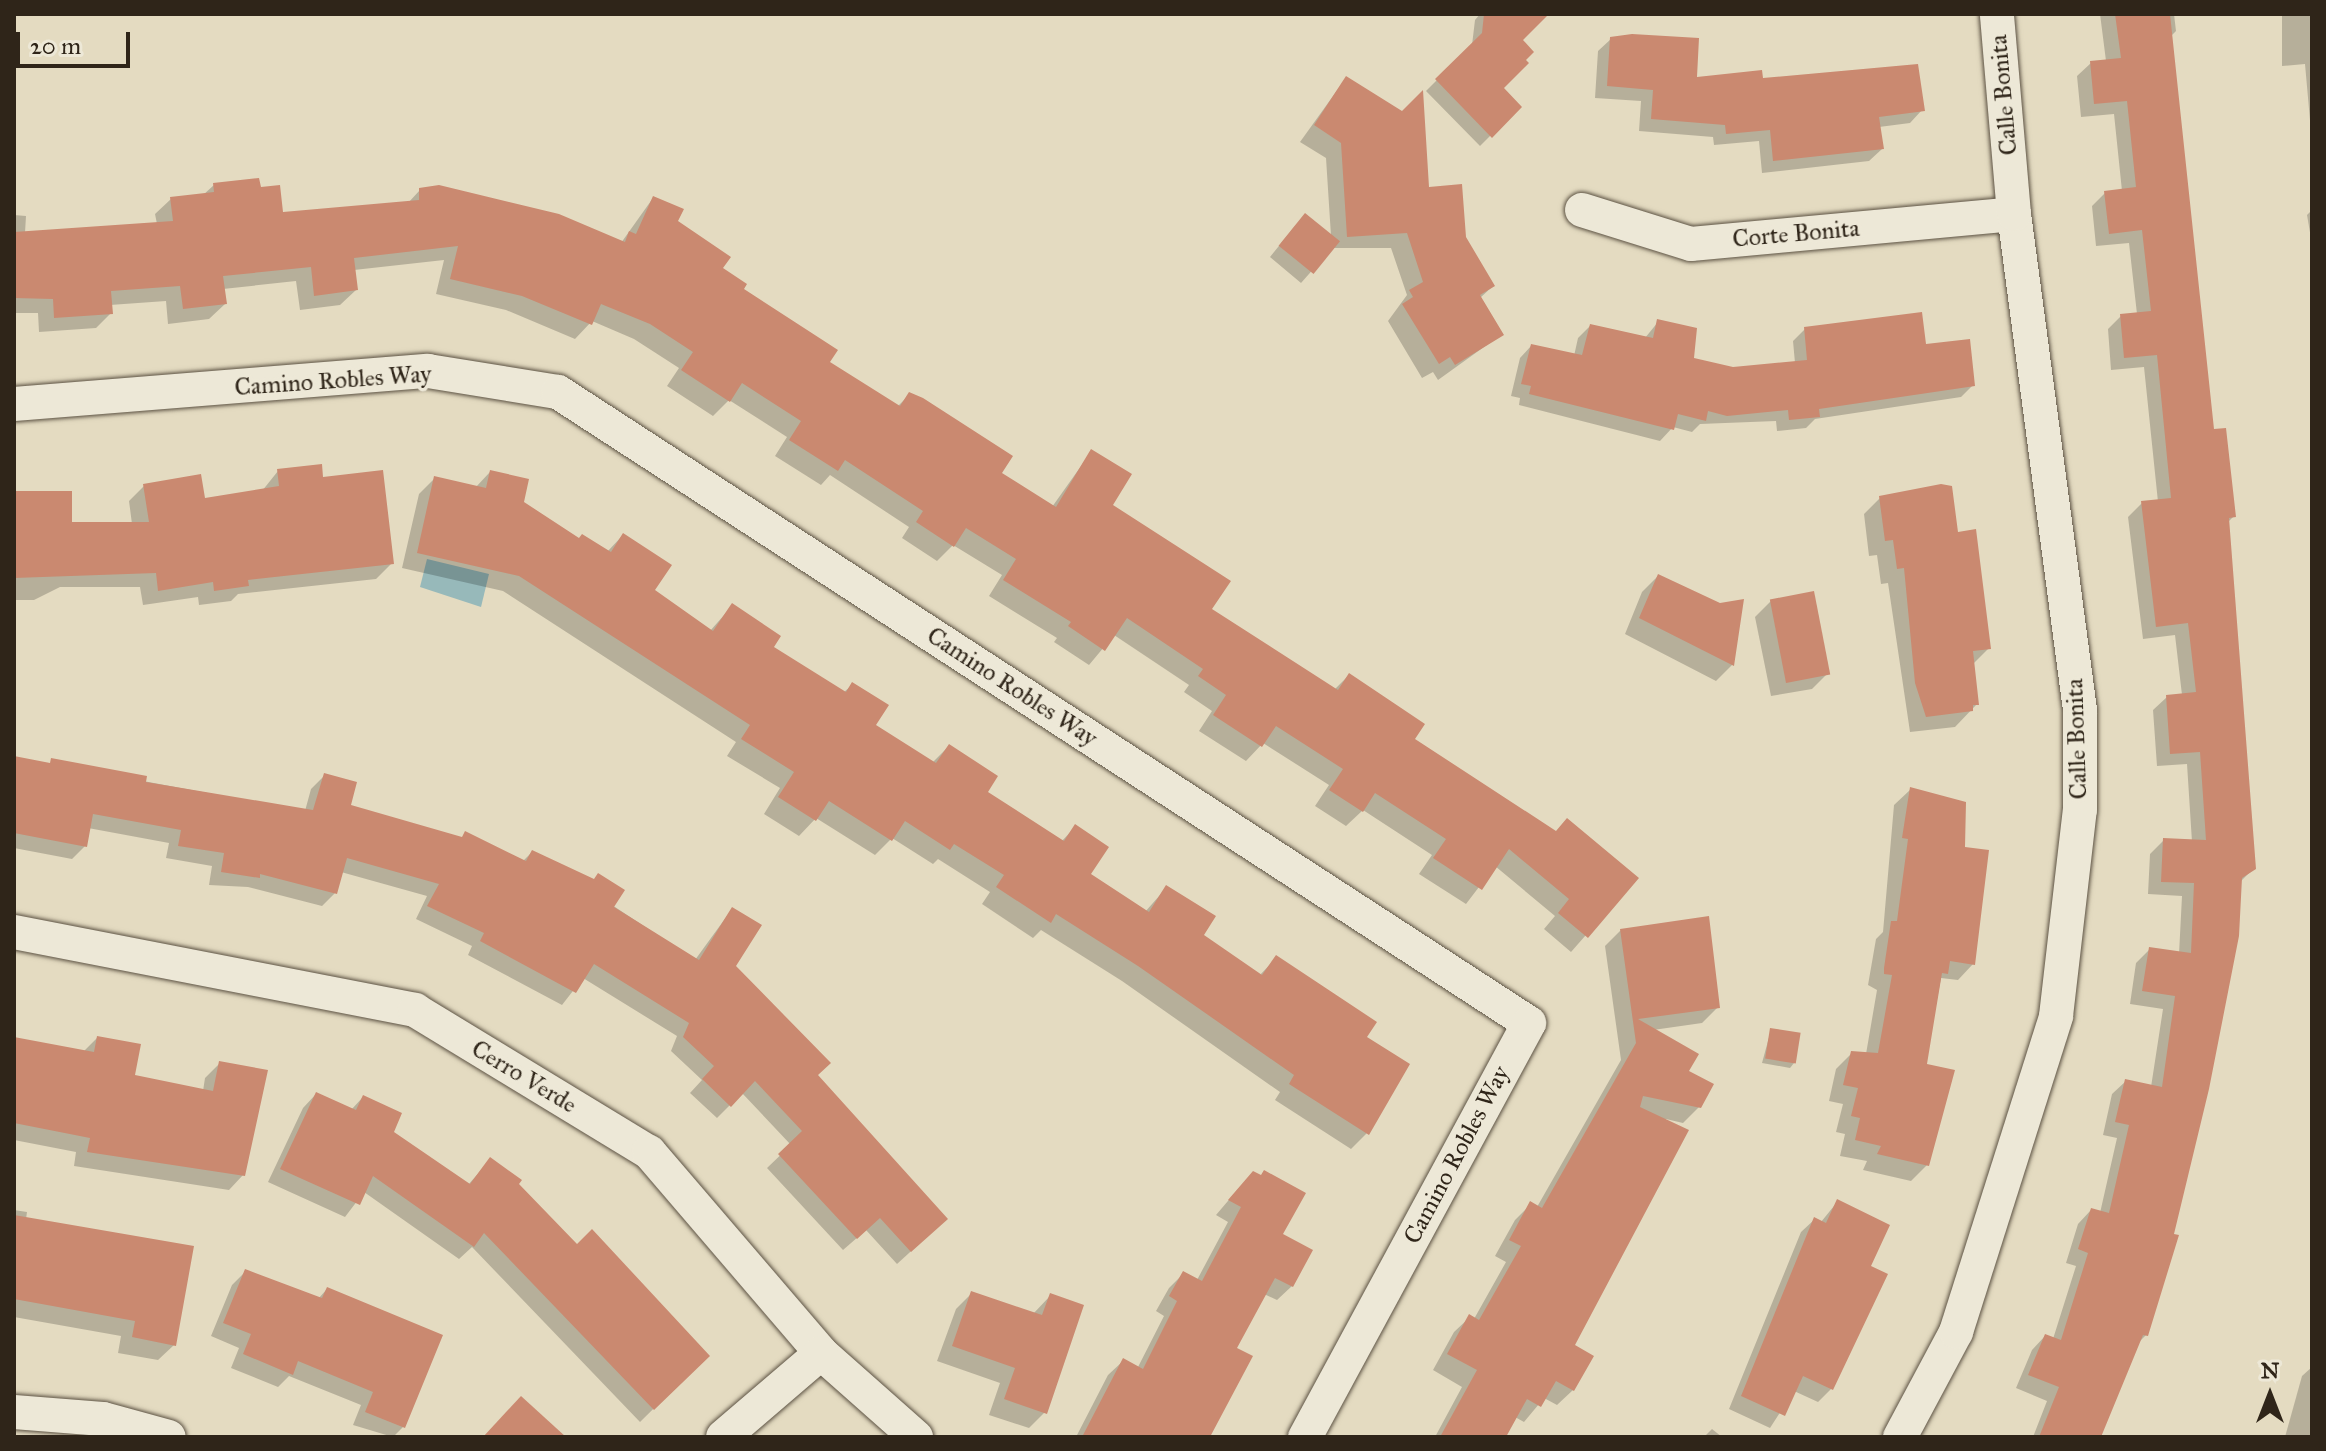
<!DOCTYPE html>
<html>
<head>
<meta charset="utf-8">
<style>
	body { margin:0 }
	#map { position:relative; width:2326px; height:1451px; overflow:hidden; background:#e4dbc1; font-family:"IM FELL Great Primer",serif }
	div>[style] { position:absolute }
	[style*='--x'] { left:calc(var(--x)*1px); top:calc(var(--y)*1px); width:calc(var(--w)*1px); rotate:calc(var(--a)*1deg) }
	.water>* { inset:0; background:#97b9ba }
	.shadow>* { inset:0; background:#0003 }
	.building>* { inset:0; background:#ca8970; transform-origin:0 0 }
	.roads { filter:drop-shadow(0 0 2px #5c5243) drop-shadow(0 0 2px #5c5243) }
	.street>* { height:34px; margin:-17px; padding:0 17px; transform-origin:17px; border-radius:17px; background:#ede8d7 }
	span { translate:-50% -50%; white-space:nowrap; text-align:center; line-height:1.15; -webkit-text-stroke:7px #ede8d7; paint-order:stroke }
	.street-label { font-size:24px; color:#2f2519 }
	.frame { position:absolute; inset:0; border:16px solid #2f2519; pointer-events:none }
	.north { position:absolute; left:2230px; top:1355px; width:80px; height:80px; -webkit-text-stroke:6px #ede8d7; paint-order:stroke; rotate:0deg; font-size:22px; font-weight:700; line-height:32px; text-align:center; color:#2f2519 }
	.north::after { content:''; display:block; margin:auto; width:28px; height:36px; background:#2f2519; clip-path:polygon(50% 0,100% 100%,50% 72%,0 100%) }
	.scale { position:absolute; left:16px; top:32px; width:114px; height:36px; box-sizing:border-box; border:4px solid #2f2519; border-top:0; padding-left:10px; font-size:24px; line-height:28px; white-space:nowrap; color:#2f2519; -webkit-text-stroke:6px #ede8d7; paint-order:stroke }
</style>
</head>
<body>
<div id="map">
	<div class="water">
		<div style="clip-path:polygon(427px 559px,489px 574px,481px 607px,420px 587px)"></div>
	</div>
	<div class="shadow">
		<div style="clip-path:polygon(1480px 14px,1519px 14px,1520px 40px,1501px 88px,1519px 107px,1480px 146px,1426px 91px,1472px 45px,1475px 20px)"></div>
		<div style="clip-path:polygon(2100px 14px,2174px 14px,2176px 31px,2170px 37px,2212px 431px,2234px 516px,2227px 523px,2254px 868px,2239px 883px,2146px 1335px,2136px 1345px,2099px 1437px,2033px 1437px,2047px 1401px,2016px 1388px,2032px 1350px,2045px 1336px,2053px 1339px,2076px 1266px,2066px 1263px,2078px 1224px,2091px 1210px,2100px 1213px,2117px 1138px,2103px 1135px,2112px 1094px,2126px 1081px,2151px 1087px,2163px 1009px,2130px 1004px,2136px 963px,2150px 949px,2179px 954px,2182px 896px,2148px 894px,2150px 854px,2164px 840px,2192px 842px,2187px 764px,2157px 766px,2153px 710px,2167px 697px,2182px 695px,2175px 635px,2143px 639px,2128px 517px,2142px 503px,2158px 502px,2144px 367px,2111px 370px,2108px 329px,2121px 316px,2137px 314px,2129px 243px,2096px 246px,2092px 206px,2105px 193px,2122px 191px,2114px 114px,2081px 117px,2077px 76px,2091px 63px,2106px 61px)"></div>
		<div style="clip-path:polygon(2282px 14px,2312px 14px,2312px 143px,2305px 64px,2282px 66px)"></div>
		<div style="clip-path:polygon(1611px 39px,1695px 79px,1761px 80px,1922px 110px,1910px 123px,1879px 127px,1882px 149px,1869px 161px,1762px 173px,1759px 141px,1714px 145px,1713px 137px,1639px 131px,1641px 101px,1595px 98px,1598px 51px)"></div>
		<div style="clip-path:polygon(1346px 78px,1464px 238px,1493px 286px,1480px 298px,1502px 334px,1438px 380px,1433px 372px,1422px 378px,1388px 321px,1407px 295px,1391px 248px,1332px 248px,1301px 283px,1270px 257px,1295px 226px,1331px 236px,1326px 158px,1300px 142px)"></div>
		<div style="clip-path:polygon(214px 185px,259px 189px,281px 214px,408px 203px,420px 190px,621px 243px,653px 198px,741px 289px,827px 362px,897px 407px,909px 395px,999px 474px,1052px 507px,1091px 452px,1111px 506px,1209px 610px,1334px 690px,1349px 675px,1412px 740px,1555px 833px,1636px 878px,1571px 952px,1544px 929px,1555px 916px,1495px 866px,1466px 904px,1419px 874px,1432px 855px,1363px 810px,1346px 826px,1315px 806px,1329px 785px,1263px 743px,1246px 761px,1199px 731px,1212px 711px,1184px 692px,1189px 685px,1114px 635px,1089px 665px,1054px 642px,1057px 638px,989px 596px,1002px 575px,953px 545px,937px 561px,902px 538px,909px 527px,830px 475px,821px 485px,775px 456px,787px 437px,729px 400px,713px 416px,667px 386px,679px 368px,634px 339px,592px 321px,575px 339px,506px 310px,436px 294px,444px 260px,354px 270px,356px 290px,340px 305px,300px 310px,296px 281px,223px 289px,225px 304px,209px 319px,168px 324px,166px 301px,110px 305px,111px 313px,96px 328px,39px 332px,38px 313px,14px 313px,14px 215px,26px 216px,25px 233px,157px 224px,155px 214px,171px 199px,203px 195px)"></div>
		<div style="clip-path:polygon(2312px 210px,2312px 244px,2307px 215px)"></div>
		<div style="clip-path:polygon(1658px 322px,1692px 359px,1733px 369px,1795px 363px,1793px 341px,1805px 329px,1924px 346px,1973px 385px,1961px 397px,1815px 419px,1806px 428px,1777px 431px,1776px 421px,1700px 424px,1692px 432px,1673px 427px,1660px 441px,1519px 405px,1520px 398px,1511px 396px,1520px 358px,1531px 346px,1574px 356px,1578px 338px,1590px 326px,1645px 338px)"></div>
		<div style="clip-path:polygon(278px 471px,321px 479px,391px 564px,376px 579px,238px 594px,231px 601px,199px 605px,198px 597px,143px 605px,140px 587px,60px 587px,34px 600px,14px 600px,14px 493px,70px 524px,132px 524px,129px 501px,144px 486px,204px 500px,262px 491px)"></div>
		<div style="clip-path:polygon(490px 472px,522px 502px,579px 540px,607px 552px,623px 535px,653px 591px,710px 631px,732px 606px,771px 648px,843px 693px,852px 685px,874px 726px,932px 763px,949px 746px,985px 792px,1061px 842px,1075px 827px,1088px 875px,1145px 912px,1167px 887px,1201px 936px,1259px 976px,1276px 958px,1364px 1038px,1407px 1065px,1367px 1133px,1351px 1149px,1275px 1100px,1280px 1092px,1122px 981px,1041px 930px,1033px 938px,982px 904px,990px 892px,938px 859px,933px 864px,892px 838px,875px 855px,816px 818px,799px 836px,764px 814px,780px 788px,727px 756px,736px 742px,503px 591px,402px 568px,419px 494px,435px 478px,475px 488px)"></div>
		<div style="clip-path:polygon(1880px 498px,1956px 534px,1989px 648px,1973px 664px,1977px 704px,1955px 727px,1910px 732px,1888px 583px,1881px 584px,1877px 555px,1869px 556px,1864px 514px)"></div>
		<div style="clip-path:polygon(1658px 576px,1720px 605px,1741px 602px,1732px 665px,1716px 681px,1625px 634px,1642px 592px)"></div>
		<div style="clip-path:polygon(1771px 601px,1828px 673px,1812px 689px,1771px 696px,1755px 617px)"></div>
		<div style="clip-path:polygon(14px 757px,305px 811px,311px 789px,324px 776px,349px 807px,522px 862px,532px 852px,695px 960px,732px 909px,733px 967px,932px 1232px,897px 1264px,866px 1230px,843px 1250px,767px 1168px,791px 1145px,742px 1093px,717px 1118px,690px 1093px,702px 1080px,671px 1051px,677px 1036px,583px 978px,562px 1005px,468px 955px,472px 946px,416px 919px,427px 896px,341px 872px,335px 893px,322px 906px,248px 887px,209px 885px,212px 866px,166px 858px,169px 843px,88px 828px,85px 846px,72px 859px,14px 848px)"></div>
		<div style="clip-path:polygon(1910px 790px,1963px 849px,1973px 964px,1958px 980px,1941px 978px,1925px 1065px,1927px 1165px,1911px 1181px,1863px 1170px,1867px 1161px,1840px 1156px,1845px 1134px,1836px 1132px,1843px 1104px,1829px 1101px,1836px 1069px,1852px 1053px,1866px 1054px,1877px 990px,1868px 985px,1876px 939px,1883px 932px,1894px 805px)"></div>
		<div style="clip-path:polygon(1621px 930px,1718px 1007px,1702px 1023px,1653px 1030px,1686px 1072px,1699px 1107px,1683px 1123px,1666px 1119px,1572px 1346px,1573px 1390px,1557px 1405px,1544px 1398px,1524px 1422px,1515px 1417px,1504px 1437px,1435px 1437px,1462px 1387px,1433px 1370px,1454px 1332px,1470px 1317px,1474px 1319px,1506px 1262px,1495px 1256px,1515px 1220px,1531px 1204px,1537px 1207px,1621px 1060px,1605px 946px)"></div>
		<div style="clip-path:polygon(1771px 1030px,1794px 1063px,1790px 1068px,1762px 1063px)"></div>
		<div style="clip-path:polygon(97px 1038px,133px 1077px,203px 1091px,205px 1078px,220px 1063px,243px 1175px,229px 1190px,74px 1166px,76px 1152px,14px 1140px,14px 1039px,83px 1052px)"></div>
		<div style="clip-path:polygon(316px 1094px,351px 1110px,363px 1097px,391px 1132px,468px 1185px,490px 1160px,577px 1246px,707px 1356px,640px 1422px,472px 1247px,459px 1259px,364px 1192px,345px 1217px,268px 1182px,303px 1108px)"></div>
		<div style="clip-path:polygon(1239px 1188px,1280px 1235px,1292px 1286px,1277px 1300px,1264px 1294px,1235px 1348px,1208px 1437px,1076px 1437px,1108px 1375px,1123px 1361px,1137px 1369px,1164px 1316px,1156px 1311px,1169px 1288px,1184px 1273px,1197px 1280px,1228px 1222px,1216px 1215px)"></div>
		<div style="clip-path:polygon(1838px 1201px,1868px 1267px,1832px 1388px,1818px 1402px,1794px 1391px,1770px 1428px,1729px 1409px,1801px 1232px,1815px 1219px,1821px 1222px)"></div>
		<div style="clip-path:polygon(14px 1210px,27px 1212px,26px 1219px,174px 1345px,158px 1360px,118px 1353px,121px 1336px,14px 1317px)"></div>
		<div style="clip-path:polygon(246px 1271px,318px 1299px,327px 1289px,403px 1427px,393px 1437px,353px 1425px,361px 1405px,289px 1376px,278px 1387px,231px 1368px,239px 1348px,211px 1336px,232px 1285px)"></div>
		<div style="clip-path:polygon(972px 1293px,1033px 1314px,1050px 1296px,1045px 1412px,1029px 1428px,989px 1415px,1000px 1383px,937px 1361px,956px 1309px)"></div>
		<div style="clip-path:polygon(2312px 1367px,2312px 1437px,2285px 1437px,2302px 1376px)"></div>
		<div style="clip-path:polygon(1712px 1429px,1722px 1437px,1704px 1437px)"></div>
	</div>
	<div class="building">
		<div style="clip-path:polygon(1484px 14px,1549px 14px,1523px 40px,1534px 52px,1526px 60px,1529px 63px,1504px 88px,1522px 107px,1492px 138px,1435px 79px,1482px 33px)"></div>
		<div style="clip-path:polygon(2115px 14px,2170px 14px,2214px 429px,2226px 428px,2236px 517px,2229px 518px,2256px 869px,2242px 878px,2239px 936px,2209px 1089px,2174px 1234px,2179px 1235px,2148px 1336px,2143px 1335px,2101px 1437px,2039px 1437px,2059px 1387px,2028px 1375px,2045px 1334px,2061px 1340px,2088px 1253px,2078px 1249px,2091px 1208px,2109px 1213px,2129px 1125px,2115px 1122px,2125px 1079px,2162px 1087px,2175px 996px,2142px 991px,2149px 947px,2191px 953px,2194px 883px,2161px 882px,2163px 838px,2206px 840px,2200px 752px,2170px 754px,2166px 695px,2196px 692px,2188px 623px,2156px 627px,2141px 501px,2171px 498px,2157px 355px,2124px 358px,2120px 314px,2151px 311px,2142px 230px,2109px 234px,2104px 191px,2136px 187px,2127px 101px,2094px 104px,2090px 61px,2121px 58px)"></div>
		<div style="clip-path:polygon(1632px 34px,1699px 38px,1697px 77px,1762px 70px,1763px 78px,1918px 64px,1925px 111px,1879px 117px,1884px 149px,1773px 161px,1770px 130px,1726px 134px,1725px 125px,1651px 119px,1653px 90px,1607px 86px,1610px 37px)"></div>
		<div style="clip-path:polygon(1346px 76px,1402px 111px,1423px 90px,1429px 187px,1462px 184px,1466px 237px,1495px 286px,1480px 295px,1504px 335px,1455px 365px,1450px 357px,1439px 364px,1402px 304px,1413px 297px,1409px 290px,1423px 282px,1407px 233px,1347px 237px,1341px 143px,1314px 125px)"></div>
		<div style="clip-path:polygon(259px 178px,261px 187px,280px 185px,283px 212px,419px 200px,419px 188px,439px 185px,559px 214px,625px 242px,629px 231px,636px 234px,653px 196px,684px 209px,678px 221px,731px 257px,723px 268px,747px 284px,744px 289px,838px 350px,830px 362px,900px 406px,909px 392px,923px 398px,1013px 456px,1002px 473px,1056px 507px,1091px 449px,1132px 474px,1113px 505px,1231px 581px,1212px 609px,1338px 690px,1349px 673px,1425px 724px,1415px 739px,1556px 831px,1567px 818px,1639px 878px,1588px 938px,1558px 913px,1569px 899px,1509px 849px,1482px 890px,1433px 858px,1446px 839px,1375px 793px,1363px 812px,1329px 790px,1343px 769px,1276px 726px,1262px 747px,1213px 715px,1226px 695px,1198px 676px,1203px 669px,1127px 618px,1105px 651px,1068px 626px,1071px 622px,1003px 580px,1016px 559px,966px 528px,954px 547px,916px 522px,923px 511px,845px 460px,838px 471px,789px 440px,801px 421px,742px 383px,730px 402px,681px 370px,693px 352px,650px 324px,601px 304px,592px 325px,522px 296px,450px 279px,458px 246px,354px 258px,358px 290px,314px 296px,311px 267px,223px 276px,227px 304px,183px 309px,180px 286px,111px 291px,113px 314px,54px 318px,53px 299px,14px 298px,14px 232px,173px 221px,170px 197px,214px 192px,213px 183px)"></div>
		<div style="left:1305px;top:213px;width:45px;height:42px;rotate:39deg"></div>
		<div style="clip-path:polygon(1922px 312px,1926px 344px,1970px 339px,1975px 386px,1819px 409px,1820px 417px,1789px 420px,1788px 410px,1727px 416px,1708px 411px,1706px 421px,1678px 414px,1674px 430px,1529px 394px,1531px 386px,1521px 384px,1531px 344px,1582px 355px,1590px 324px,1653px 338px,1657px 319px,1697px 328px,1694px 358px,1733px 367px,1807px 360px,1804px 327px)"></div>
		<div style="clip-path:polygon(322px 464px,323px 477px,383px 470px,394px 564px,248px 580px,249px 586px,214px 591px,213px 582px,158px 591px,156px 573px,14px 578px,14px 491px,72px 491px,72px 522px,149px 522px,143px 484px,201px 474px,205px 498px,279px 486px,277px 469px)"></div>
		<div style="clip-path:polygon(490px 470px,529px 479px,524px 502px,579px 538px,582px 534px,611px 552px,623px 533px,672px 565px,655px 590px,713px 631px,732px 603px,781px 636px,774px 647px,846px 692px,852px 682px,889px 705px,876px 725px,936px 763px,949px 744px,998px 776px,988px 792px,1064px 841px,1075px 824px,1109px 847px,1091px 874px,1149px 912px,1166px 885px,1216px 916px,1204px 935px,1262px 975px,1276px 955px,1377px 1022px,1367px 1037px,1410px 1064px,1369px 1135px,1289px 1084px,1294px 1075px,1138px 966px,1056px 914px,1051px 923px,996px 887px,1004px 875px,954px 844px,950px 850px,905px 821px,892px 841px,829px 801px,816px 821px,778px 797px,794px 772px,741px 739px,750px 725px,519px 576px,417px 553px,434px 476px,486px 488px)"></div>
		<div style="clip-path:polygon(1941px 484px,1952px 486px,1958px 532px,1976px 529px,1991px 649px,1973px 651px,1979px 705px,1973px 705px,1973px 711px,1926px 717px,1915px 683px,1904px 568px,1897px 569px,1893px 540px,1885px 541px,1879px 496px)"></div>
		<div style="clip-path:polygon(1658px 574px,1720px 603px,1744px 599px,1734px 666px,1639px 618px)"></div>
		<div style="left:1814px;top:591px;width:85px;height:45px;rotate:79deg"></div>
		<div style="clip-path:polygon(14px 756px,50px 763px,51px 758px,147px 776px,146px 782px,313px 810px,324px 773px,357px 782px,351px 805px,462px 837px,465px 831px,526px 861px,532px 850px,594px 879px,598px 873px,625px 890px,614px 907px,699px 960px,732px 907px,762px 925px,736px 966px,831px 1063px,818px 1075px,948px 1219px,911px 1252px,880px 1218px,857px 1239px,778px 1154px,802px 1131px,755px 1081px,731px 1107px,702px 1079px,714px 1066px,683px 1037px,689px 1023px,594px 964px,576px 993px,480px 941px,484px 933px,427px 906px,439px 884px,347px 858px,337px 894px,260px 874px,260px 878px,221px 872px,224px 853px,178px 846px,181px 830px,93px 814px,87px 847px,14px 833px)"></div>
		<div style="clip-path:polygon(1910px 787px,1966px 802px,1965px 847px,1989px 850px,1975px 965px,1950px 961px,1948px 974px,1942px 973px,1927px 1064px,1955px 1070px,1929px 1166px,1877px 1154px,1881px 1146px,1855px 1140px,1860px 1118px,1851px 1116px,1858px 1088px,1843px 1085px,1851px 1051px,1878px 1053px,1892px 975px,1884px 974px,1884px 968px,1891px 921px,1897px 921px,1908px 839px,1902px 838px)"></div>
		<div style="clip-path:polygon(1709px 916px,1720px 1008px,1638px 1019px,1699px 1054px,1689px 1071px,1714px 1084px,1701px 1108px,1643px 1096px,1640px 1107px,1689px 1130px,1575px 1345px,1594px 1356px,1574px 1391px,1556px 1381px,1541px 1407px,1527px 1399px,1506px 1437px,1440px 1437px,1477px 1370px,1447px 1354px,1469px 1314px,1479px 1320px,1521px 1246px,1509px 1240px,1530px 1201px,1542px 1208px,1636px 1043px,1620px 929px)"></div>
		<div style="left:1770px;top:1028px;width:31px;height:31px;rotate:9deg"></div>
		<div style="clip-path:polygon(97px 1036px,141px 1044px,135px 1075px,213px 1091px,219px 1061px,268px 1070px,245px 1176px,87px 1152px,90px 1138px,14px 1123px,14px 1037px,94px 1052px)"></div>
		<div style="clip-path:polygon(316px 1092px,356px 1110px,363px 1095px,402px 1113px,394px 1132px,470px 1184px,490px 1157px,522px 1180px,519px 1184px,577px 1244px,592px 1229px,710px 1356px,654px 1410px,484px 1233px,474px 1247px,373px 1176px,360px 1205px,280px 1169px)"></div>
		<div style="clip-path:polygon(1264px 1170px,1306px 1193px,1283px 1234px,1313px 1250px,1293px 1287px,1275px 1278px,1237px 1348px,1253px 1356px,1210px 1437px,1082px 1437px,1123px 1358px,1143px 1369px,1177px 1301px,1169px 1296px,1183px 1271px,1202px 1281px,1241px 1207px,1228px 1200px,1253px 1171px,1261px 1175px)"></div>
		<div style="clip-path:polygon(1837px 1199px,1890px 1225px,1871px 1266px,1888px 1274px,1833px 1390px,1803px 1376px,1785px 1416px,1741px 1396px,1814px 1217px,1826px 1223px)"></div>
		<div style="clip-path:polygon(14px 1215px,194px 1246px,176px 1346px,132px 1337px,135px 1321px,14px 1299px)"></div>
		<div style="clip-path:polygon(245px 1269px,322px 1298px,327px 1287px,443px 1335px,405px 1428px,365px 1412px,373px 1392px,298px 1361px,293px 1375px,243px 1354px,251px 1334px,223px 1323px)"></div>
		<div style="clip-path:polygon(971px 1291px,1042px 1315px,1050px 1293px,1084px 1305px,1047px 1414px,1004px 1399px,1015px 1368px,952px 1346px)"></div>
		<div style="clip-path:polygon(521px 1396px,566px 1437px,483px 1437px)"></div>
	</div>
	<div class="roads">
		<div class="street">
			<div style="--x:1582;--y:210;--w:114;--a:17.3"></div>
			<div style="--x:1691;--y:244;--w:324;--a:-5.3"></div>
			<div style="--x:14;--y:404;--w:415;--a:-4.6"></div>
			<div style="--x:428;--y:371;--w:132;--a:9.2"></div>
			<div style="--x:558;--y:392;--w:1158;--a:33.02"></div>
			<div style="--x:1529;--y:1023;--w:471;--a:118.4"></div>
			<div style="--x:14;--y:932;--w:409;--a:11"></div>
			<div style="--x:415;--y:1010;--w:274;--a:31.3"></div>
			<div style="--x:649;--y:1152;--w:265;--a:49.4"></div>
			<div style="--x:821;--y:1353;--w:127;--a:41.5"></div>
			<div style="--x:14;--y:1412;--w:89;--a:4.5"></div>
			<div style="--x:103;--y:1419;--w:68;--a:15.3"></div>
			<div style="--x:723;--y:1437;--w:129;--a:-40.6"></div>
			<div style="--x:1900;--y:1437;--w:119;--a:-61.9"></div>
			<div style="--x:1956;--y:1332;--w:331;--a:-72.4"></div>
			<div style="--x:2056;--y:1016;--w:207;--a:-83.4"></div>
			<div style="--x:2080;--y:810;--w:100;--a:-90"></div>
			<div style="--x:2080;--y:710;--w:500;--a:-97.58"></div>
			<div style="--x:2014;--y:214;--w:201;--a:-94.9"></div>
		</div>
	</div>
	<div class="street-label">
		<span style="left:2004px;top:95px;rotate:-95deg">Calle Bonita</span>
		<span style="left:1796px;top:234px;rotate:-5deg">Corte Bonita</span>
		<span style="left:333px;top:381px;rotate:-4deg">Camino Robles Way</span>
		<span style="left:1012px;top:687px;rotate:33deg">Camino Robles Way</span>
		<span style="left:2077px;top:739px;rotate:-92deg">Calle Bonita</span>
		<span style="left:524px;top:1077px;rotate:31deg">Cerro Verde</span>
		<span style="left:1457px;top:1155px;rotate:-62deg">Camino Robles Way</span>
	</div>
	<div class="frame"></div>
	<div class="north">N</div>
	<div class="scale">20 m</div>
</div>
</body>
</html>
